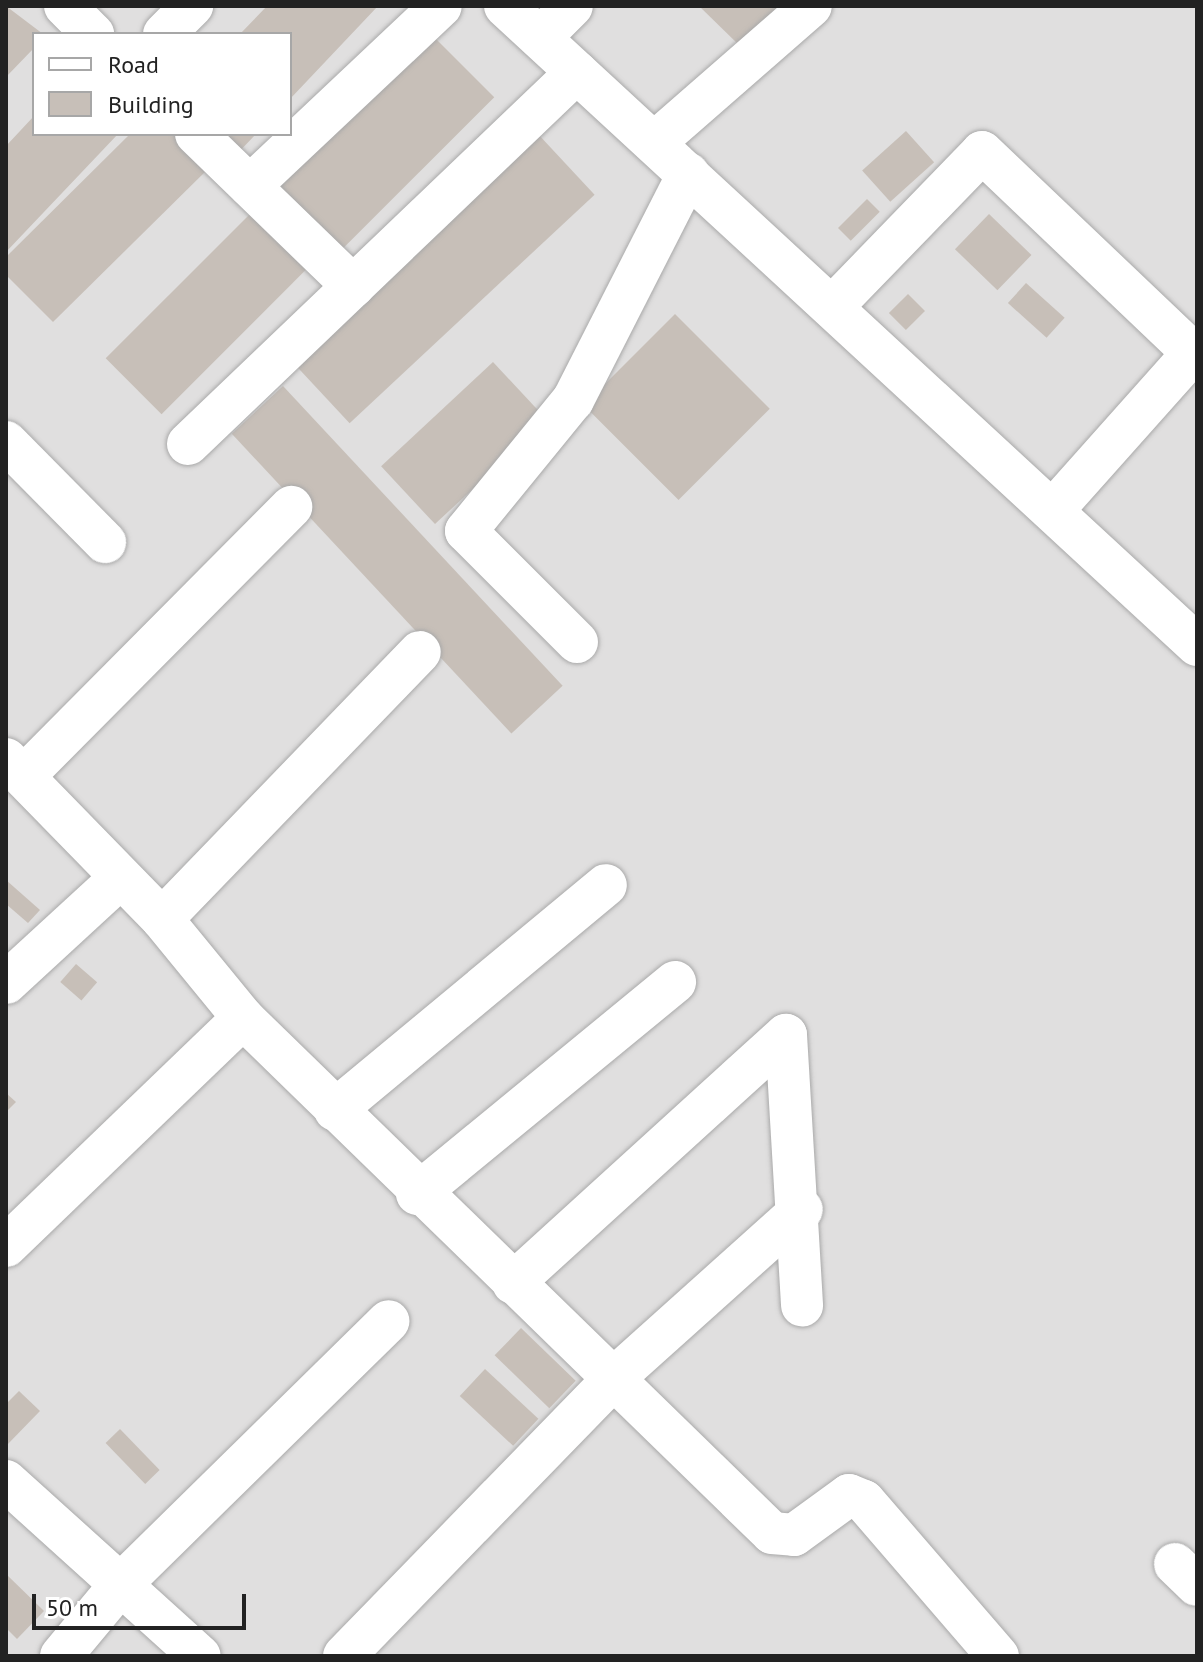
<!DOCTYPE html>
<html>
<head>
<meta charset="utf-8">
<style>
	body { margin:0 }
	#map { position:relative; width:1203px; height:1662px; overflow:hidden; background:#f2efe9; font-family:"PT Sans",sans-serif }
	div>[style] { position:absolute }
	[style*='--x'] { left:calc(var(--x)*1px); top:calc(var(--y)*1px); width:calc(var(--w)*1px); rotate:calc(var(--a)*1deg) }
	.residential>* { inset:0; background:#e0dfdf }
	.building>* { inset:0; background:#c7bfb8; transform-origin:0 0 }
	.roads { filter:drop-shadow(0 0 2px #a9a9a9) drop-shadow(0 0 2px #a9a9a9) }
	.minor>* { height:42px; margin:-21px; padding:0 21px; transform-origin:21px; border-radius:21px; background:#fff }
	span { translate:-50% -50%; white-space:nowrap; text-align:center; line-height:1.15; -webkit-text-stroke:6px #fff; paint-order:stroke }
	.frame { position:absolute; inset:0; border:8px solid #222; pointer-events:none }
	.legend { position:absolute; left:32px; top:32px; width:260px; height:104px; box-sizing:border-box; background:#fff; border:2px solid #a7a7a7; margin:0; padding:10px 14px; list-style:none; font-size:24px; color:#222 }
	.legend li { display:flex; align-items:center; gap:16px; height:40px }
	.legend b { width:40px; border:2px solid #a7a7a7 }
	.scale { position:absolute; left:32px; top:1594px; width:214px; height:36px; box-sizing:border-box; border:4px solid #222; border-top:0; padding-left:10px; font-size:24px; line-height:28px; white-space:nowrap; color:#222; -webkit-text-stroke:6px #fff; paint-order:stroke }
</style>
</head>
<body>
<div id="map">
	<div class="residential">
		<div style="clip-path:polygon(evenodd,6px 6px,1197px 6px,1197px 1656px,6px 1656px,6px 6px,34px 34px,290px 34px,290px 134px,34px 134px,34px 34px)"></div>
	</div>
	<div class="building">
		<div style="clip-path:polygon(6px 6px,43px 34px,34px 34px,34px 48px,6px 77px)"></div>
		<div style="clip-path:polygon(267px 6px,378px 6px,290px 99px,290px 34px,240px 34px)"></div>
		<div style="clip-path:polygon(699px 6px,781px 6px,741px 47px)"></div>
		<div style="left:432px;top:35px;width:88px;height:224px;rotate:45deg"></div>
		<div style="clip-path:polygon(34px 116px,34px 134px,118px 134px,6px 252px,6px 146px)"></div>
		<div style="left:906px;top:131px;width:42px;height:59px;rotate:48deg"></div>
		<div style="clip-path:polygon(130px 134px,174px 134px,209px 168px,53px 322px,6px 275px,6px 257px)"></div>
		<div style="clip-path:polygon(213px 134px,256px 134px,236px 155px)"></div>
		<div style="left:538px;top:134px;width:83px;height:335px;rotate:47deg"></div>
		<div style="left:867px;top:199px;width:18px;height:41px;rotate:45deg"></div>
		<div style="left:257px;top:207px;width:79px;height:214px;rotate:45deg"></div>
		<div style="left:989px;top:214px;width:59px;height:49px;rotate:44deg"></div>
		<div style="left:1026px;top:283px;width:52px;height:27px;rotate:42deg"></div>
		<div style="left:908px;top:294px;width:24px;height:27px;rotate:45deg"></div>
		<div style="left:675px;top:314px;width:134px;height:129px;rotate:45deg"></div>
		<div style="left:493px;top:362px;width:79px;height:153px;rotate:47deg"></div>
		<div style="left:283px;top:386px;width:410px;height:70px;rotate:47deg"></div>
		<div style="clip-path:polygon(6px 880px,40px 910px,28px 923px,6px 904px)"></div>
		<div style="left:76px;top:964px;width:28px;height:24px;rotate:41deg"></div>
		<div style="clip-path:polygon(6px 1093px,16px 1102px,6px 1112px)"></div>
		<div style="left:521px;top:1328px;width:76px;height:38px;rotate:44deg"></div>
		<div style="left:485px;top:1369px;width:73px;height:37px;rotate:43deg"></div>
		<div style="clip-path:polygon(19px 1391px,40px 1411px,6px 1446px,6px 1404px)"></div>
		<div style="left:120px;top:1429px;width:57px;height:20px;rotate:46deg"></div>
		<div style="clip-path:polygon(6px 1574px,44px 1611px,17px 1639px,6px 1628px)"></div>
	</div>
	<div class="roads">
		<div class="minor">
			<div style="--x:65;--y:6;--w:40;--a:45"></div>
			<div style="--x:505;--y:6;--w:942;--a:42.72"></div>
			<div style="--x:164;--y:34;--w:40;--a:-45"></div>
			<div style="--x:540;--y:38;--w:45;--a:-45"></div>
			<div style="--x:196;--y:134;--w:219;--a:44.1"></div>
			<div style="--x:654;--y:143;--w:208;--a:-41.1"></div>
			<div style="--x:250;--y:186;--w:262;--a:-43.3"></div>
			<div style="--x:833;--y:306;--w:214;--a:-45.9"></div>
			<div style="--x:982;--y:152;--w:291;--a:43.6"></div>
			<div style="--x:1193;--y:353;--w:209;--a:131.7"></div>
			<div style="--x:6;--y:442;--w:141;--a:45.3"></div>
			<div style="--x:188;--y:444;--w:538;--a:-43.72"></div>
			<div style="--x:577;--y:642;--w:157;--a:-135"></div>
			<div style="--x:466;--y:531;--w:169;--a:-50.8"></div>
			<div style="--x:573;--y:400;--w:254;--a:-63"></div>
			<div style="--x:6;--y:759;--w:223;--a:45.7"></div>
			<div style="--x:162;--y:919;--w:128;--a:50.7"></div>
			<div style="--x:243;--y:1018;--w:738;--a:44.23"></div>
			<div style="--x:772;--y:1533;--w:22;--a:5"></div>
			<div style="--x:794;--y:1535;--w:68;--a:-36"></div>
			<div style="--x:849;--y:1495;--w:16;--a:22"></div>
			<div style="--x:864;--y:1501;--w:205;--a:49.2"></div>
			<div style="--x:25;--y:775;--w:378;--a:-45.2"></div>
			<div style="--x:162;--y:919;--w:371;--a:-46"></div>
			<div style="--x:6;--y:983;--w:155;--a:-42.6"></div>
			<div style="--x:335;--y:1110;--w:352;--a:-39.7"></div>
			<div style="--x:417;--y:1194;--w:334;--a:-39.4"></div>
			<div style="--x:6;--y:1246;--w:329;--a:-43.9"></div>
			<div style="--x:513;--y:1283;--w:369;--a:-42.3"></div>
			<div style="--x:786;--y:1035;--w:271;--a:86.6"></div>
			<div style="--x:6;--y:1481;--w:261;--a:42.1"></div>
			<div style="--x:1175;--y:1564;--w:30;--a:44"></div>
			<div style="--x:61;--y:1656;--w:94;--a:-50.2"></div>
			<div style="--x:121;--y:1584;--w:375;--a:-44.5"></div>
			<div style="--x:344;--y:1656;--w:389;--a:-45.8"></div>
			<div style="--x:615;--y:1377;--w:251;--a:-41.9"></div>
		</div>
	</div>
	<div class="frame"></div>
	<ul class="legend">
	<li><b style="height:10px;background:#fff"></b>Road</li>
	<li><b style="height:22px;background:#c7bfb8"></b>Building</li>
	</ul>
	<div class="scale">50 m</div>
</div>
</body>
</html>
